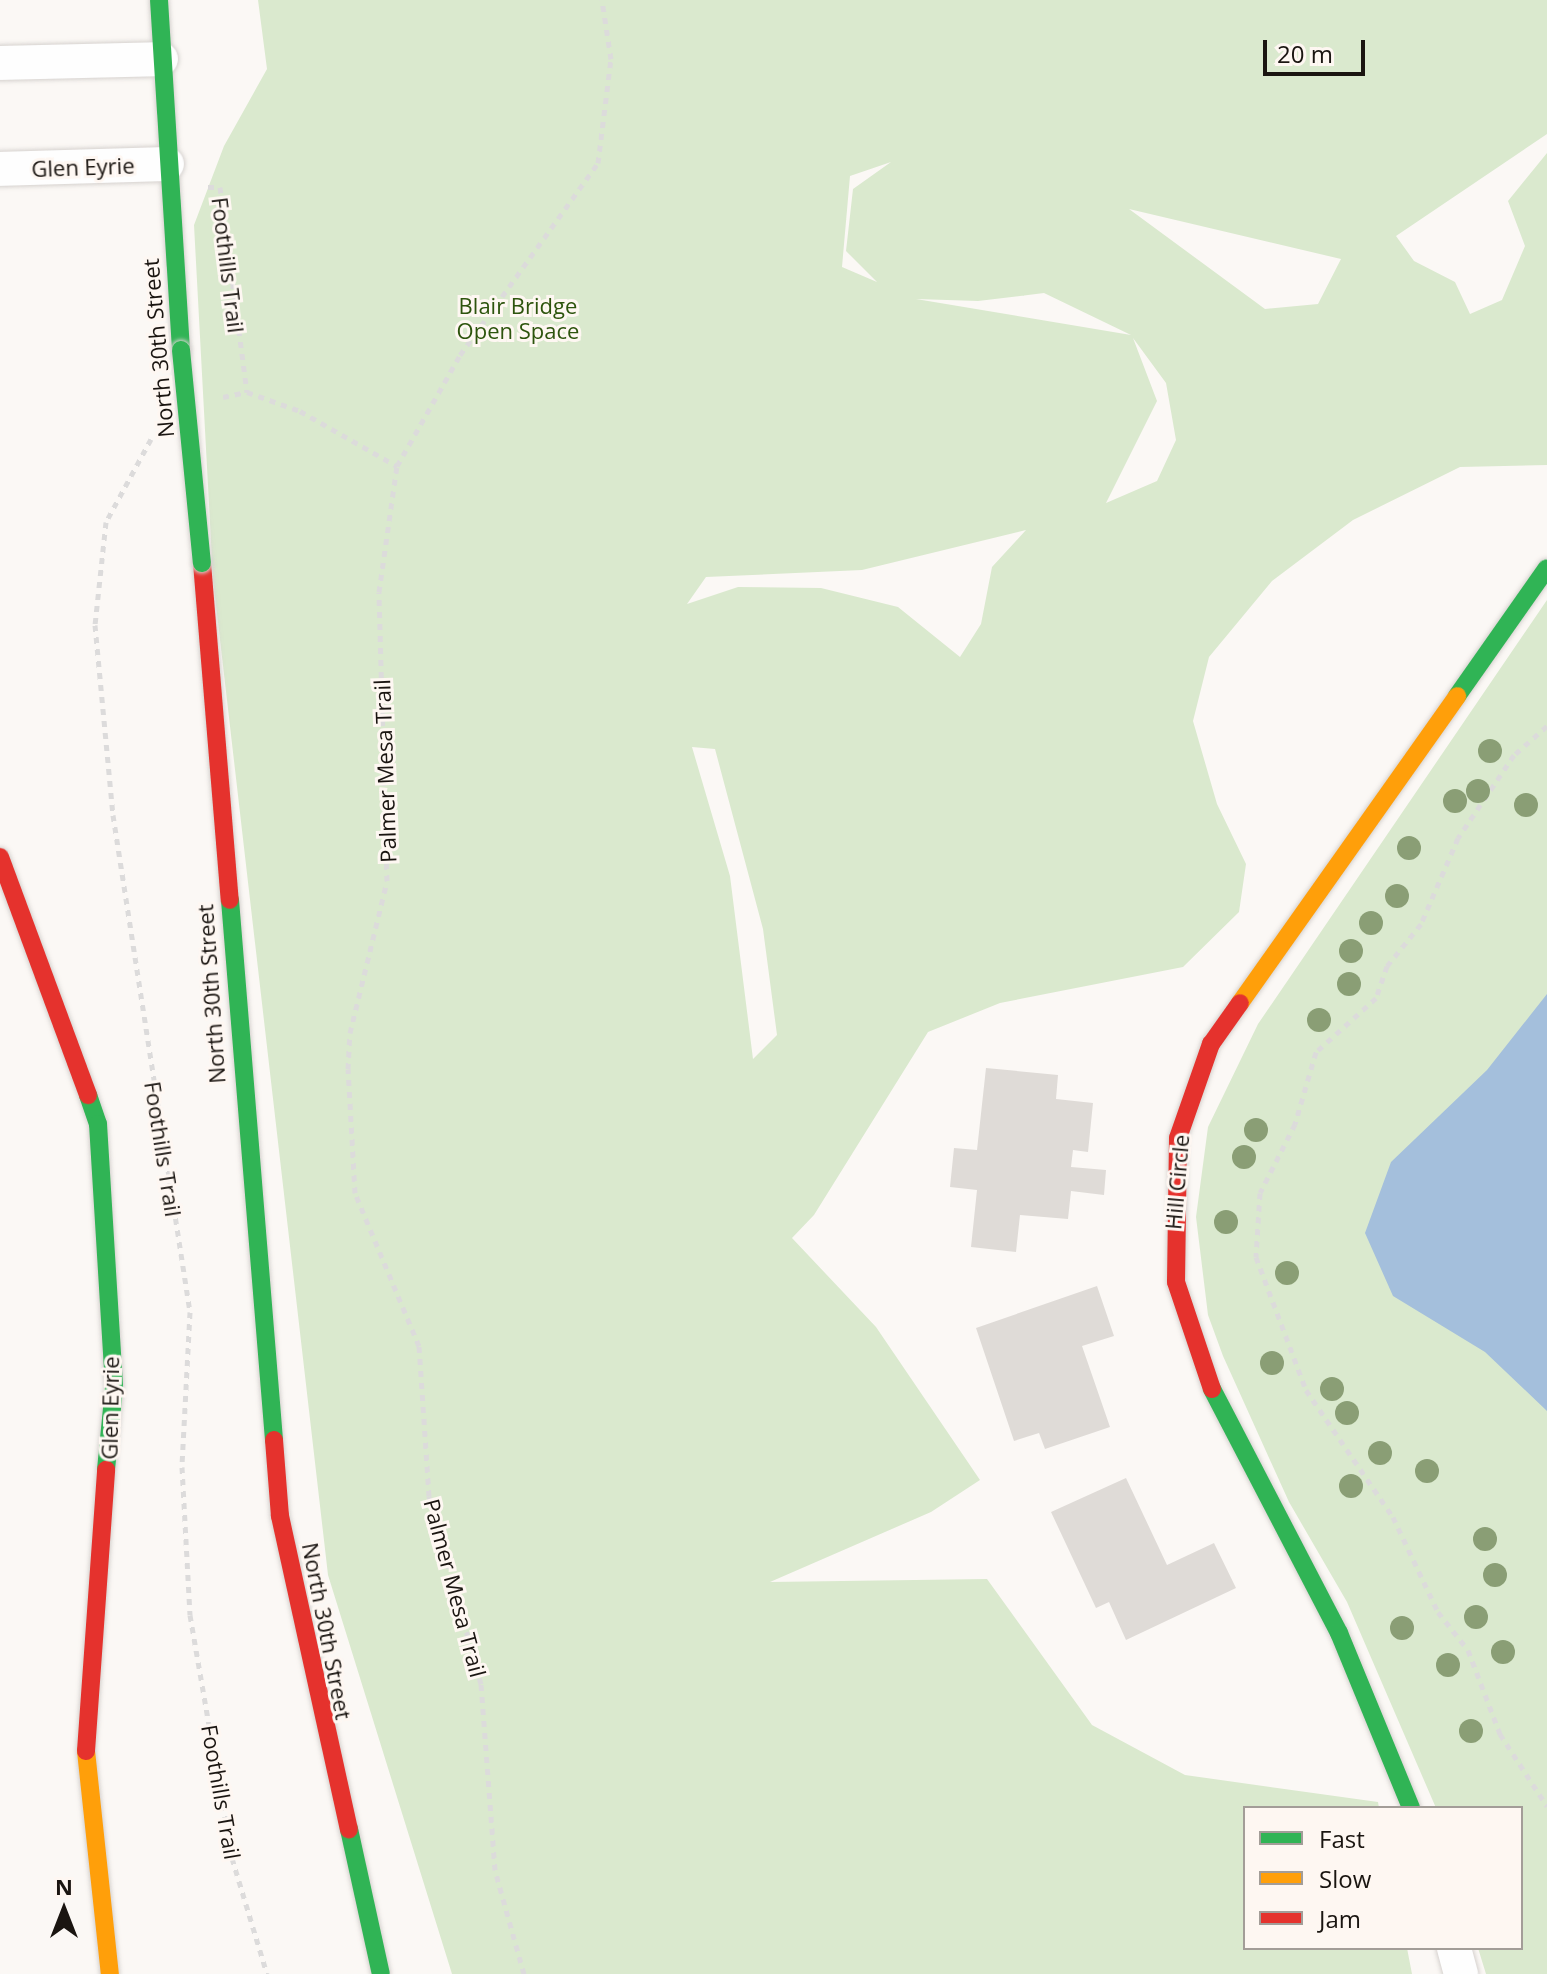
<!DOCTYPE html>
<html>
<head>
<meta charset="utf-8">
<style>
	body { margin:0 }
	#map { position:relative; width:1547px; height:1974px; overflow:hidden; background:#fbf8f5; font-family:"Open Sans",sans-serif }
	div>[style] { position:absolute }
	[style*='--x'] { left:calc(var(--x)*1px); top:calc(var(--y)*1px); width:calc(var(--w)*1px); rotate:calc(var(--a)*1deg) }
	.green>* { inset:0; background:#dae9ce }
	.water>* { inset:0; background:#a4bfdc }
	.building>* { inset:0; background:#dfdbd7 }
	.path>* { height:5px; margin-top:-2.5px; transform-origin:0; background:repeating-linear-gradient(90deg,#dcdbdb 0 6px,transparent 0 12px) }
	.roads { filter:drop-shadow(0 0 2px #d6d2cf) drop-shadow(0 0 2px #d6d2cf) }
	.street>* { height:34px; margin:-17px; padding:0 17px; transform-origin:17px; border-radius:17px; background:#fefefe }
	.fast>* { height:18px; margin:-9px; padding:0 9px; transform-origin:9px; border-radius:9px; background:#30b455 }
	.slow>* { height:18px; margin:-9px; padding:0 9px; transform-origin:9px; border-radius:9px; background:#ff9f0a }
	.jam>* { height:18px; margin:-9px; padding:0 9px; transform-origin:9px; border-radius:9px; background:#e5322d }
	.bridges { filter:drop-shadow(0 0 2px #d6d2cf) drop-shadow(0 0 2px #d6d2cf) }
	.fast-bridge>* { height:18px; margin:-9px; padding:0 9px; transform-origin:9px; border-radius:9px; background:#30b455 }
	.trees>* { width:24px; height:24px; margin:-12px; border-radius:50%; background:#8a9e75 }
	span { translate:-50% -50%; white-space:nowrap; text-align:center; line-height:1.15; -webkit-text-stroke:6px #fef7f2; paint-order:stroke }
	.street-label { font-size:22px; color:#1a1511 }
	.park-label { font-size:22px; color:#2d540d }
	.legend { position:absolute; left:1243px; top:1806px; width:280px; height:144px; box-sizing:border-box; background:#fef7f2; border:2px solid #a39d98; margin:0; padding:10px 14px; list-style:none; font-size:24px; color:#1a1511 }
	.legend li { display:flex; align-items:center; gap:16px; height:40px }
	.legend b { width:40px; border:2px solid #a39d98 }
	.north { position:absolute; left:24px; top:1870px; width:80px; height:80px; -webkit-text-stroke:6px #fef7f2; paint-order:stroke; rotate:0deg; font-size:22px; font-weight:700; line-height:32px; text-align:center; color:#1a1511 }
	.north::after { content:''; display:block; margin:auto; width:28px; height:36px; background:#1a1511; clip-path:polygon(50% 0,100% 100%,50% 72%,0 100%) }
	.scale { position:absolute; left:1263px; top:40px; width:102px; height:36px; box-sizing:border-box; border:4px solid #1a1511; border-top:0; padding-left:10px; font-size:24px; line-height:28px; white-space:nowrap; color:#1a1511; -webkit-text-stroke:6px #fef7f2; paint-order:stroke }
</style>
</head>
<body>
<div id="map">
	<div class="green">
		<div style="clip-path:polygon(evenodd,258px 0,1547px 0,1547px 134px,1396px 236px,1414px 261px,1455px 282px,1470px 314px,1502px 300px,1525px 246px,1508px 201px,1547px 153px,1547px 465px,1460px 467px,1353px 520px,1272px 581px,1209px 657px,1193px 721px,1217px 804px,1246px 864px,1239px 912px,1183px 967px,1000px 1003px,928px 1032px,814px 1215px,792px 1238px,876px 1327px,980px 1480px,931px 1512px,770px 1582px,987px 1579px,1092px 1725px,1185px 1775px,1378px 1802px,1379px 1808px,1245px 1808px,1245px 1948px,1407px 1948px,1412px 1974px,452px 1974px,328px 1575px,213px 579px,194px 225px,224px 146px,267px 69px,258px 0,891px 162px,853px 189px,846px 251px,877px 282px,842px 267px,850px 176px,891px 162px,258px 0,1129px 209px,1341px 259px,1318px 304px,1265px 309px,1129px 209px,258px 0,1044px 293px,1131px 335px,916px 299px,978px 301px,1044px 293px,258px 0,1133px 338px,1166px 383px,1176px 440px,1157px 481px,1106px 503px,1157px 401px,1133px 338px,258px 0,1026px 530px,992px 567px,981px 624px,960px 657px,898px 607px,821px 588px,738px 587px,687px 604px,706px 577px,862px 570px,1026px 530px,258px 0,692px 747px,715px 749px,763px 929px,777px 1035px,753px 1059px,730px 876px,692px 747px)"></div>
		<div style="clip-path:polygon(1547px 600px,1547px 1974px,1486px 1974px,1478px 1948px,1521px 1948px,1521px 1808px,1436px 1808px,1347px 1602px,1289px 1502px,1223px 1356px,1208px 1315px,1196px 1217px,1208px 1127px,1258px 1024px)"></div>
	</div>
	<div class="water">
		<div style="clip-path:polygon(1547px 994px,1547px 1411px,1485px 1352px,1393px 1296px,1365px 1233px,1391px 1162px,1487px 1070px)"></div>
	</div>
	<div class="building">
		<div style="clip-path:polygon(986px 1068px,1058px 1075px,1056px 1099px,1093px 1103px,1088px 1152px,1073px 1150px,1071px 1167px,1106px 1170px,1104px 1195px,1071px 1191px,1068px 1219px,1020px 1215px,1016px 1252px,971px 1247px,977px 1190px,950px 1187px,954px 1148px,977px 1150px)"></div>
		<div style="clip-path:polygon(1097px 1286px,1114px 1336px,1082px 1346px,1110px 1427px,1045px 1449px,1039px 1433px,1014px 1441px,976px 1328px)"></div>
		<div style="clip-path:polygon(1126px 1478px,1167px 1565px,1214px 1543px,1236px 1588px,1126px 1640px,1109px 1602px,1096px 1608px,1051px 1512px)"></div>
	</div>
	<div class="path">
		<div style="--x:208;--y:187;--w:12;--a:0"></div>
		<div style="--x:220;--y:187;--w:207;--a:82.5"></div>
		<div style="--x:223;--y:397;--w:25;--a:-12"></div>
		<div style="--x:247;--y:392;--w:56;--a:19.7"></div>
		<div style="--x:300;--y:411;--w:112;--a:29.6"></div>
		<div style="--x:151;--y:439;--w:94;--a:118.5"></div>
		<div style="--x:106;--y:522;--w:104;--a:96.1"></div>
		<div style="--x:95;--y:625;--w:191;--a:84.6"></div>
		<div style="--x:113;--y:815;--w:503;--a:81.19"></div>
		<div style="--x:190;--y:1312;--w:155;--a:93"></div>
		<div style="--x:182;--y:1467;--w:148;--a:86.9"></div>
		<div style="--x:190;--y:1615;--w:247;--a:80.2"></div>
		<div style="--x:232;--y:1858;--w:121;--a:73.2"></div>
		<div style="--x:1547;--y:726;--w:44;--a:138.7"></div>
		<div style="--x:1514;--y:755;--w:100;--a:124"></div>
		<div style="--x:1458;--y:838;--w:94;--a:113.3"></div>
		<div style="--x:1421;--y:924;--w:54;--a:129"></div>
		<div style="--x:1387;--y:966;--w:34;--a:109"></div>
		<div style="--x:1376;--y:998;--w:81;--a:138"></div>
		<div style="--x:1316;--y:1052;--w:75;--a:106.3"></div>
		<div style="--x:1295;--y:1124;--w:77;--a:116.9"></div>
		<div style="--x:1260;--y:1193;--w:64;--a:93.6"></div>
		<div style="--x:1256;--y:1257;--w:142;--a:69.4"></div>
		<div style="--x:1306;--y:1390;--w:154;--a:55.6"></div>
		<div style="--x:1393;--y:1517;--w:105;--a:64.7"></div>
		<div style="--x:1438;--y:1612;--w:48;--a:51.7"></div>
		<div style="--x:1468;--y:1650;--w:90;--a:69.1"></div>
		<div style="--x:1500;--y:1734;--w:86;--a:56.9"></div>
		<div style="--x:524;--y:1974;--w:108;--a:-105.6"></div>
		<div style="--x:495;--y:1870;--w:187;--a:-94.3"></div>
		<div style="--x:481;--y:1684;--w:195;--a:-105.5"></div>
		<div style="--x:429;--y:1496;--w:150;--a:-93.8"></div>
		<div style="--x:419;--y:1346;--w:166;--a:-112.7"></div>
		<div style="--x:355;--y:1193;--w:124;--a:-93.2"></div>
		<div style="--x:348;--y:1069;--w:36;--a:-87"></div>
		<div style="--x:350;--y:1033;--w:156;--a:-76.3"></div>
		<div style="--x:387;--y:881;--w:289;--a:-91.6"></div>
		<div style="--x:379;--y:592;--w:127;--a:-81.9"></div>
		<div style="--x:397;--y:466;--w:128;--a:-60.4"></div>
		<div style="--x:460;--y:355;--w:236;--a:-54.3"></div>
		<div style="--x:598;--y:163;--w:105;--a:-82.9"></div>
		<div style="--x:611;--y:59;--w:60;--a:-98.7"></div>
	</div>
	<div class="roads">
		<div class="street">
			<div style="--x:0;--y:63;--w:161;--a:-1.4"></div>
			<div style="--x:0;--y:169;--w:167;--a:-1.7"></div>
			<div style="--x:1454;--y:1948;--w:27;--a:75"></div>
		</div>
		<div class="fast">
			<div style="--x:159;--y:0;--w:351;--a:86.4"></div>
			<div style="--x:1457;--y:696;--w:156;--a:-54.9"></div>
			<div style="--x:230;--y:900;--w:542;--a:85.34"></div>
			<div style="--x:88;--y:1095;--w:31;--a:71"></div>
			<div style="--x:98;--y:1124;--w:264;--a:86.5"></div>
			<div style="--x:114;--y:1388;--w:82;--a:95.6"></div>
			<div style="--x:1212;--y:1389;--w:275;--a:62.5"></div>
			<div style="--x:1339;--y:1633;--w:189;--a:67.6"></div>
			<div style="--x:349;--y:1829;--w:148;--a:77.6"></div>
		</div>
		<div class="slow">
			<div style="--x:1240;--y:1003;--w:376;--a:-54.7"></div>
			<div style="--x:86;--y:1751;--w:224;--a:83.9"></div>
		</div>
		<div class="jam">
			<div style="--x:202;--y:563;--w:338;--a:85.3"></div>
			<div style="--x:0;--y:857;--w:254;--a:69.7"></div>
			<div style="--x:1212;--y:1389;--w:113;--a:-108.6"></div>
			<div style="--x:1176;--y:1282;--w:144;--a:-89.2"></div>
			<div style="--x:1178;--y:1138;--w:100;--a:-70.7"></div>
			<div style="--x:1211;--y:1044;--w:50;--a:-54.7"></div>
			<div style="--x:274;--y:1440;--w:76;--a:85.5"></div>
			<div style="--x:280;--y:1516;--w:321;--a:77.6"></div>
			<div style="--x:86;--y:1751;--w:282;--a:-85.9"></div>
		</div>
	</div>
	<div class="bridges">
		<div class="fast-bridge">
			<div style="--x:181;--y:350;--w:214;--a:84.4"></div>
		</div>
	</div>
	<div class="trees">
		<div style="left:1490px;top:751px"></div>
		<div style="left:1478px;top:791px"></div>
		<div style="left:1455px;top:801px"></div>
		<div style="left:1526px;top:805px"></div>
		<div style="left:1409px;top:848px"></div>
		<div style="left:1397px;top:896px"></div>
		<div style="left:1371px;top:923px"></div>
		<div style="left:1351px;top:951px"></div>
		<div style="left:1349px;top:984px"></div>
		<div style="left:1319px;top:1020px"></div>
		<div style="left:1256px;top:1130px"></div>
		<div style="left:1244px;top:1157px"></div>
		<div style="left:1226px;top:1222px"></div>
		<div style="left:1287px;top:1273px"></div>
		<div style="left:1272px;top:1363px"></div>
		<div style="left:1332px;top:1389px"></div>
		<div style="left:1347px;top:1413px"></div>
		<div style="left:1380px;top:1453px"></div>
		<div style="left:1427px;top:1471px"></div>
		<div style="left:1351px;top:1486px"></div>
		<div style="left:1485px;top:1539px"></div>
		<div style="left:1495px;top:1575px"></div>
		<div style="left:1476px;top:1617px"></div>
		<div style="left:1402px;top:1628px"></div>
		<div style="left:1503px;top:1652px"></div>
		<div style="left:1448px;top:1665px"></div>
		<div style="left:1471px;top:1731px"></div>
	</div>
	<div class="street-label">
		<span style="left:83px;top:167px;rotate:-2deg">Glen Eyrie</span>
		<span style="left:228px;top:265px;rotate:83deg">Foothills Trail</span>
		<span style="left:158px;top:348px;rotate:-95deg">North 30th Street</span>
		<span style="left:385px;top:771px;rotate:-92deg">Palmer Mesa Trail</span>
		<span style="left:211px;top:994px;rotate:-94deg">North 30th Street</span>
		<span style="left:163px;top:1149px;rotate:81deg">Foothills Trail</span>
		<span style="left:1177px;top:1182px;rotate:-85deg">Hill Circle</span>
		<span style="left:110px;top:1408px;rotate:-89deg">Glen Eyrie</span>
		<span style="left:455px;top:1588px;rotate:75deg">Palmer Mesa Trail</span>
		<span style="left:327px;top:1631px;rotate:79deg">North 30th Street</span>
		<span style="left:221px;top:1792px;rotate:80deg">Foothills Trail</span>
	</div>
	<div class="park-label">
		<span style="left:518px;top:318px">Blair Bridge<br>Open Space</span>
	</div>
	<ul class="legend">
	<li><b style="height:10px;background:#30b455"></b>Fast</li>
	<li><b style="height:10px;background:#ff9f0a"></b>Slow</li>
	<li><b style="height:10px;background:#e5322d"></b>Jam</li>
	</ul>
	<div class="north">N</div>
	<div class="scale">20 m</div>
</div>
</body>
</html>
